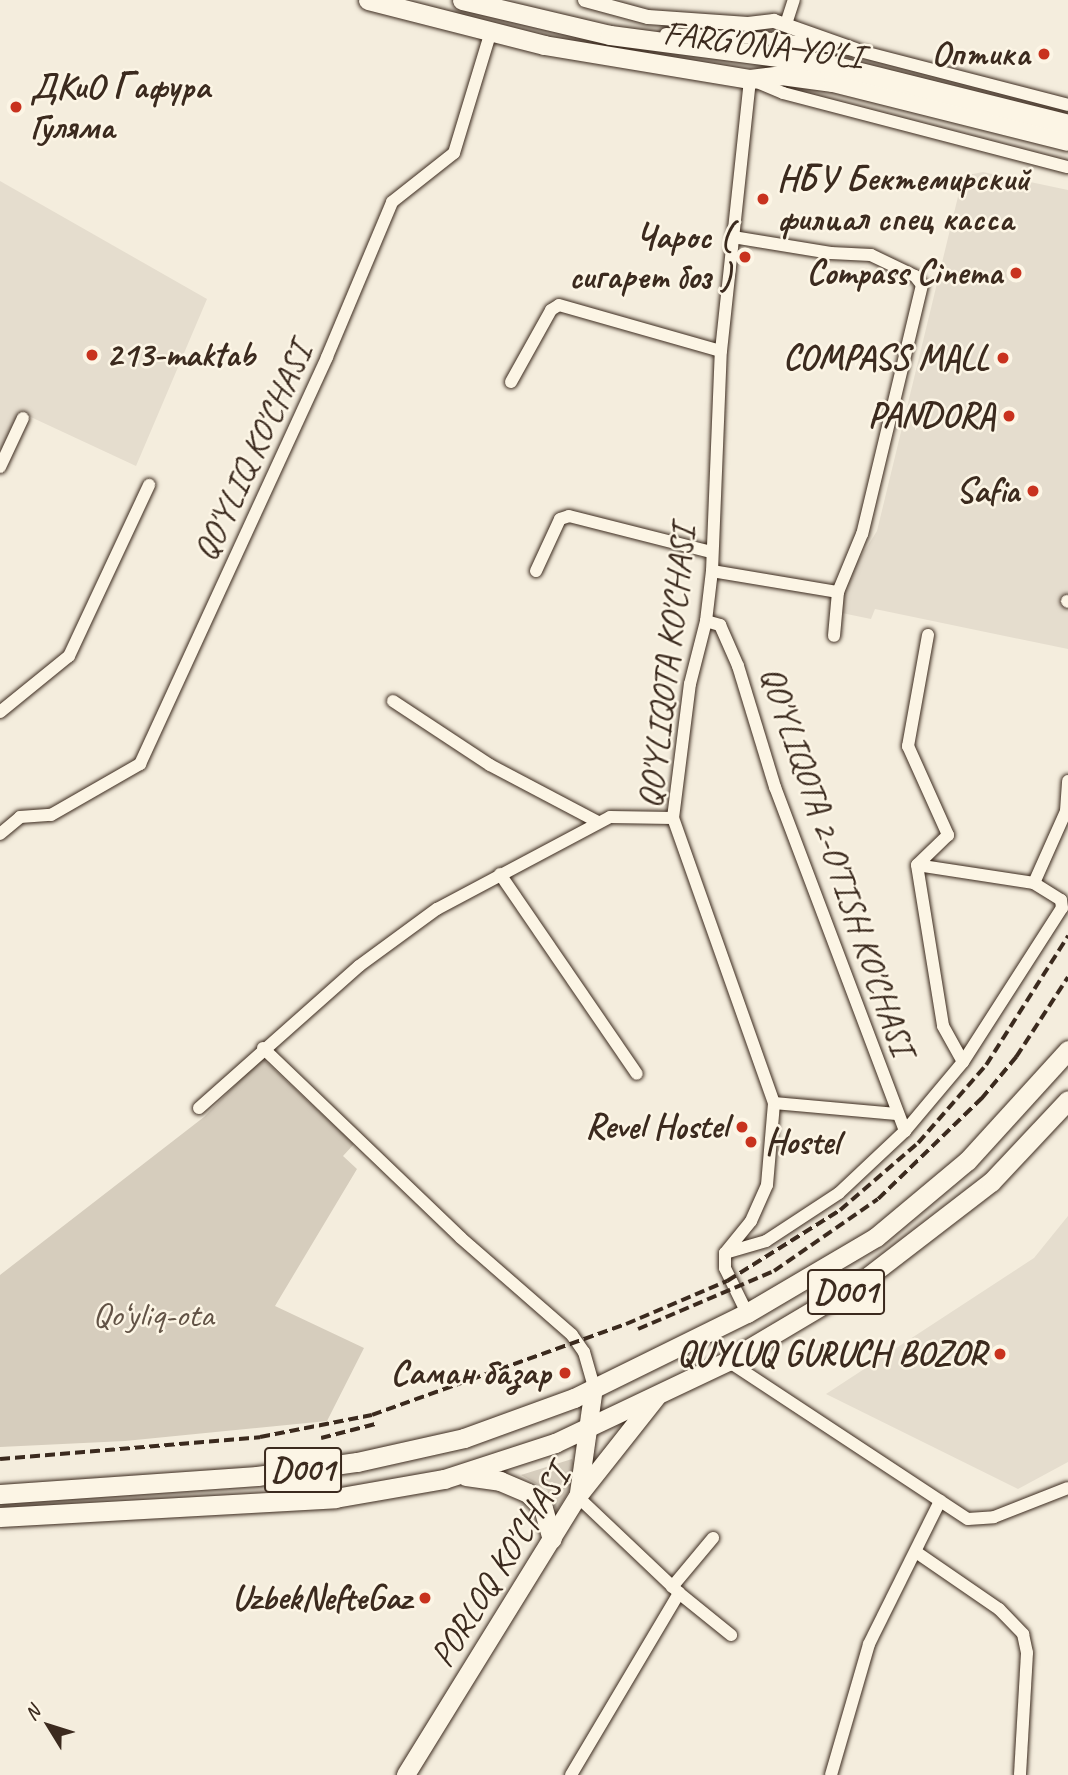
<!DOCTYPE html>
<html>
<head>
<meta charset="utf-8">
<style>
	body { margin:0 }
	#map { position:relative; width:1068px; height:1775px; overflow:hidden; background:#f4eddd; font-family:Caveat,sans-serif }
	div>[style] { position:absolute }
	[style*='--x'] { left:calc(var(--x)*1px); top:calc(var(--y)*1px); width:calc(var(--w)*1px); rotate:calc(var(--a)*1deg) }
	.built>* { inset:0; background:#e5ddce }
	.green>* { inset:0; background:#d6cdbd }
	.roads { filter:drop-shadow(0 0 2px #3b2a1e) drop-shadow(0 0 2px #3b2a1e) }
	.minor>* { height:12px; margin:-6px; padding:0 6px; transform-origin:6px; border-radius:6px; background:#fcf5e5 }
	.tertiary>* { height:14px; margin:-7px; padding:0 7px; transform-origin:7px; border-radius:7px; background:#fcf5e5 }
	.secondary>* { height:18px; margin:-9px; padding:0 9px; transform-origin:9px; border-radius:9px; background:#fcf5e5 }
	.primary>* { height:19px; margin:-9.5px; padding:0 9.5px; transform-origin:9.5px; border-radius:9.5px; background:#fcf5e5 }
	.trunk>* { height:19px; margin:-9.5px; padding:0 9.5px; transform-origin:9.5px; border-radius:9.5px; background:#fcf5e5 }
	.rail>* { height:3.5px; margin-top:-1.75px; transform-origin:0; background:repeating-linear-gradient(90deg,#3b2a1e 0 10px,transparent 0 15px) }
	.dots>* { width:19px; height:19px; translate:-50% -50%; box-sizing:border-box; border:4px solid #fcf5e5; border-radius:50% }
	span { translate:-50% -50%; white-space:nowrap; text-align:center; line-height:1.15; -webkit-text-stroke:5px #fcf5e5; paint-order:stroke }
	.shield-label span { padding:2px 5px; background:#fcf5e5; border:2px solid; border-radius:5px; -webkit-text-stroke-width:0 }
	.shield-label { font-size:33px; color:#3b2a1e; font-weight:700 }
	.street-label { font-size:35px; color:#3b2a1e }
	.poi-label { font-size:35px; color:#3b2a1e; font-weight:700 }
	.right { translate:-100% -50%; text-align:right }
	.left { translate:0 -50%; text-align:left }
	.park-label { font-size:35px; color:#625346 }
	.north { position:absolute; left:14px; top:1691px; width:70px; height:70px; -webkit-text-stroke:5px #fcf5e5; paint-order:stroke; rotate:308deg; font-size:19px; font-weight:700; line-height:28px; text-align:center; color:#3b2a1e }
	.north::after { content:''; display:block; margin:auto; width:24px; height:32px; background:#3b2a1e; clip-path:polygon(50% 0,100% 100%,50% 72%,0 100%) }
</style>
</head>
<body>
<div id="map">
	<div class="built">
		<div style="clip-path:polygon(983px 172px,1068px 190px,1068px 649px,875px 609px,871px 619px,837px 612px,842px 587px,877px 531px,963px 176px)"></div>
		<div style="clip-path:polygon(0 181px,207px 299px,136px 466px,20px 412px,0 451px)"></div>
		<div style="clip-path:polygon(1068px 1216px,1068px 1462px,1018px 1489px,826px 1394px,1034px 1258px)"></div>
	</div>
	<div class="green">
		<div style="clip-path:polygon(262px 1058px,354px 1144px,343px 1156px,357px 1169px,275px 1306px,364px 1348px,327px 1421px,125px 1441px,0 1447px,0 1275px,204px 1117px)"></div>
		<div style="clip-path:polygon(572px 1459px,579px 1474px,557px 1511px,547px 1490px,521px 1475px)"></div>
	</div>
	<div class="roads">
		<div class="minor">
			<div style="--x:786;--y:24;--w:25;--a:-72"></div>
			<div style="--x:666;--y:34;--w:108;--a:2.7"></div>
			<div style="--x:774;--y:39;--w:83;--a:7.6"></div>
			<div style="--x:856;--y:50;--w:219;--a:14.5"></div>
			<div style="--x:733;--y:237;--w:99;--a:9.3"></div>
			<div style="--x:831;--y:253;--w:40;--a:2.9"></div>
			<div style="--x:871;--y:255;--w:49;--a:25.5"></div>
			<div style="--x:915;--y:276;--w:11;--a:52"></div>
			<div style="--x:922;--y:285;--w:256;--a:103.5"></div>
			<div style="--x:862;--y:534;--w:63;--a:112.5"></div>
			<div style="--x:838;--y:592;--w:44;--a:95.2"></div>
			<div style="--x:511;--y:382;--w:82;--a:-60.9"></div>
			<div style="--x:551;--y:310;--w:9;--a:-32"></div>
			<div style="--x:559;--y:305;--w:168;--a:15.9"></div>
			<div style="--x:0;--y:467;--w:54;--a:-64.9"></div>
			<div style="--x:536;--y:571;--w:57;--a:-65.2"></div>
			<div style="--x:560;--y:519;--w:9;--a:-18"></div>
			<div style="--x:569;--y:516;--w:146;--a:14.2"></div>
			<div style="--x:712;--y:571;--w:128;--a:9.5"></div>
			<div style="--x:1067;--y:601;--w:1;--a:45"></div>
			<div style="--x:706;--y:621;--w:15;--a:16"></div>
			<div style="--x:720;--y:625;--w:45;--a:66.3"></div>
			<div style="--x:738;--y:666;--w:127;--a:73"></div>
			<div style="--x:775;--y:787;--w:368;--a:69.3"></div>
			<div style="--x:928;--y:635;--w:113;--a:100.2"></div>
			<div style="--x:908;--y:746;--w:98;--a:65.8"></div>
			<div style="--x:948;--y:835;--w:43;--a:135.9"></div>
			<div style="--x:917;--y:865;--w:163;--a:80.8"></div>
			<div style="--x:943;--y:1026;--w:41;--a:60.9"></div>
			<div style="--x:393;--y:701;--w:116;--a:33.4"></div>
			<div style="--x:490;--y:765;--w:122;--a:27.8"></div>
			<div style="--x:0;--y:712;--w:89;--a:-39.1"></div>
			<div style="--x:69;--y:656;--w:189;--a:-64.9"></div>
			<div style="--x:0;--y:834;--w:26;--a:-40"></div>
			<div style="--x:20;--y:817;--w:31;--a:-4"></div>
			<div style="--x:51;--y:815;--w:103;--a:-29.8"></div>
			<div style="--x:140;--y:764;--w:448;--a:-65.3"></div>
			<div style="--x:327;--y:357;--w:168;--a:-67.2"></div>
			<div style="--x:392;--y:202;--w:79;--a:-38.3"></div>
			<div style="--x:454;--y:153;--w:127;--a:-73.1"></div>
			<div style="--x:500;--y:874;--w:242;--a:55.6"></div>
			<div style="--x:1034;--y:883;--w:79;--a:-66"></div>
			<div style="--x:1066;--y:811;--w:30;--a:-86"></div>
			<div style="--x:263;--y:1048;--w:274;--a:43.8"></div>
			<div style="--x:461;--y:1238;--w:147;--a:41.1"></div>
			<div style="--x:572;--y:1335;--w:21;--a:55"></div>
			<div style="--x:584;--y:1352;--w:37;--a:74"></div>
			<div style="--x:774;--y:1103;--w:123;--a:5.1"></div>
			<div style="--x:199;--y:1108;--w:214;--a:-41.6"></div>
			<div style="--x:359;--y:966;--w:97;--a:-36.2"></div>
			<div style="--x:437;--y:909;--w:196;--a:-28"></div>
			<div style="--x:610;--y:817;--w:63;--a:0.9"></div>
			<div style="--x:725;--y:1253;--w:43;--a:-16.3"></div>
			<div style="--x:766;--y:1241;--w:87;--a:-33.3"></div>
			<div style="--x:839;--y:1193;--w:91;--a:-43.2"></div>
			<div style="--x:905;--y:1131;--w:90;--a:-50"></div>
			<div style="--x:963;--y:1062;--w:183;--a:-57.3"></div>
			<div style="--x:1062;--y:908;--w:8;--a:-97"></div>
			<div style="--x:1061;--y:900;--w:32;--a:-148"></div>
			<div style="--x:1034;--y:883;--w:118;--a:-171.3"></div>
			<div style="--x:747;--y:1313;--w:50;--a:-116.1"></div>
			<div style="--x:725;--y:1268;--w:15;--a:-90"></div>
			<div style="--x:725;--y:1253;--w:41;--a:-50.9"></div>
			<div style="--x:751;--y:1221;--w:39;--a:-66"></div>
			<div style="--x:767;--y:1185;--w:82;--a:-85.1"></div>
			<div style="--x:774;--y:1103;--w:302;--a:-109.5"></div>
			<div style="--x:673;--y:818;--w:135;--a:-82.8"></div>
			<div style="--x:690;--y:684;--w:65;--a:-75.7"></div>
			<div style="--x:706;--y:621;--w:50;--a:-83.2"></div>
			<div style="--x:712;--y:571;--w:220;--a:-87.7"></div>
			<div style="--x:721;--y:351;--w:274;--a:-83.9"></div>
			<div style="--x:750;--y:79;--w:36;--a:23"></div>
			<div style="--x:783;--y:93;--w:294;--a:14.6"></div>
			<div style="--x:728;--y:1361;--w:287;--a:33.4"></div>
			<div style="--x:968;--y:1519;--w:26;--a:-4"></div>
			<div style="--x:994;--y:1517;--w:79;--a:-21.4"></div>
			<div style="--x:578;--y:1497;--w:139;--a:43.5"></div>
			<div style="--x:679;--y:1593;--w:67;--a:38.9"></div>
			<div style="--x:916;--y:1552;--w:101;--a:34.5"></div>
			<div style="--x:999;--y:1609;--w:35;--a:46"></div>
			<div style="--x:1023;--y:1634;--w:19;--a:78"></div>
			<div style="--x:1027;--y:1653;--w:122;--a:93.3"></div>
			<div style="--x:672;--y:1587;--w:64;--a:-50.1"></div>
			<div style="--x:571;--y:1775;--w:212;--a:-59.3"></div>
			<div style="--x:831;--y:1775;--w:136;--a:-73.8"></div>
			<div style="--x:869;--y:1644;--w:160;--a:-63.6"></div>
		</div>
		<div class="tertiary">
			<div style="--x:585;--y:0;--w:65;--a:15.1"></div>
			<div style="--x:648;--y:17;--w:100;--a:4"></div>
			<div style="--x:748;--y:24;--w:26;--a:-7"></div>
			<div style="--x:774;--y:21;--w:87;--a:19.5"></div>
		</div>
		<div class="secondary">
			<div style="--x:579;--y:1493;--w:106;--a:-81.9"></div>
			<div style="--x:406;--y:1775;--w:327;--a:-58.3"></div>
			<div style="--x:578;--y:1497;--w:127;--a:-51.7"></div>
		</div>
		<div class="primary">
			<div style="--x:368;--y:0;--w:182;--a:14.3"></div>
			<div style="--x:544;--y:45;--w:209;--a:9.4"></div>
			<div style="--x:750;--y:79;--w:31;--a:-7"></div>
			<div style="--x:781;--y:75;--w:52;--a:7.7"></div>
			<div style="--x:833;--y:82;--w:242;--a:14.1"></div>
			<div style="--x:462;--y:0;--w:152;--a:13.3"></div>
			<div style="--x:610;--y:35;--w:216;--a:7.5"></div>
			<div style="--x:824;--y:63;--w:252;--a:14"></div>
		</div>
		<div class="trunk">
			<div style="--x:466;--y:1476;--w:34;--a:8"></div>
			<div style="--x:500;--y:1481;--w:30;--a:23"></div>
			<div style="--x:528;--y:1493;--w:21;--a:45"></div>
			<div style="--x:543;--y:1508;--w:32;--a:74"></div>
			<div style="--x:0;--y:1494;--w:258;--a:-4"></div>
			<div style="--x:257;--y:1476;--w:101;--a:-8"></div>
			<div style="--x:357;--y:1462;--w:110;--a:-12.6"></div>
			<div style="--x:464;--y:1438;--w:117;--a:-20"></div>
			<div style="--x:574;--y:1398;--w:193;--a:-26.2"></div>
			<div style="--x:747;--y:1313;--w:150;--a:-30.5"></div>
			<div style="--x:876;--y:1237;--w:119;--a:-39.9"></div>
			<div style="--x:967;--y:1161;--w:150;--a:-47.7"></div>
			<div style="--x:0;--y:1517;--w:336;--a:-3.2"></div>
			<div style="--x:335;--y:1498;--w:111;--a:-9.9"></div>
			<div style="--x:444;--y:1479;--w:117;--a:-18"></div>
			<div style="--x:555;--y:1443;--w:191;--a:-25.4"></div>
			<div style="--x:728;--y:1361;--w:155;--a:-30.7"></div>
			<div style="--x:861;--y:1282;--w:164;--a:-37.6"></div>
			<div style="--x:991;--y:1182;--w:112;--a:-46.8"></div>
		</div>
	</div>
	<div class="rail">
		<div style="--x:638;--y:1329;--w:148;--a:-23.1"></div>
		<div style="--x:774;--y:1271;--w:126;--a:-34.7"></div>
		<div style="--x:878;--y:1199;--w:144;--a:-44.2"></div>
		<div style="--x:981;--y:1099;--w:55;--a:-50.2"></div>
		<div style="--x:1016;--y:1057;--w:95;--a:-57"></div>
		<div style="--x:321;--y:1438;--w:56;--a:-14.5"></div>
		<div style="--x:0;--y:1459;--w:261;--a:-4.8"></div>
		<div style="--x:260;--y:1437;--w:114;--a:-11.1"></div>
		<div style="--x:372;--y:1415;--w:270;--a:-19.7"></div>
		<div style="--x:626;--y:1324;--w:110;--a:-23.1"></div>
		<div style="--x:727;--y:1281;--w:133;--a:-32.1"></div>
		<div style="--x:840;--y:1210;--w:103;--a:-40.7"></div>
		<div style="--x:918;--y:1143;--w:103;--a:-48.9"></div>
		<div style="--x:986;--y:1065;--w:153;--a:-57.6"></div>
	</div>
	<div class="dots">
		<div style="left:1044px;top:54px;background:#c8321e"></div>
		<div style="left:16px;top:107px;background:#c8321e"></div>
		<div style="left:763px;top:199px;background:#c8321e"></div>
		<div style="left:745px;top:257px;background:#c8321e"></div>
		<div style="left:1016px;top:273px;background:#c8321e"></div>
		<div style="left:92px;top:355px;background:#c8321e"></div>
		<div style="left:1003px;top:358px;background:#c8321e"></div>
		<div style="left:1009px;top:416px;background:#c8321e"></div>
		<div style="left:1033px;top:491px;background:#c8321e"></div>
		<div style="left:742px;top:1127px;background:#c8321e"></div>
		<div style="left:751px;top:1142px;background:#c8321e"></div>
		<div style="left:1000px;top:1354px;background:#c8321e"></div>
		<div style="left:565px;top:1373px;background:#c8321e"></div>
		<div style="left:425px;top:1598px;background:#c8321e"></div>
	</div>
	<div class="shield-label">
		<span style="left:846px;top:1292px">D001</span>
		<span style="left:303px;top:1470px">D001</span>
	</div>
	<div class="street-label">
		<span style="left:763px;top:45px;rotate:7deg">FARG'ONA YO'LI</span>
		<span style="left:253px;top:452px;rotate:-65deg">QO'YLIQ KO'CHASI</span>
		<span style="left:667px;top:667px;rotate:-83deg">QO'YLIQOTA KO'CHASI</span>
		<span style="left:837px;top:861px;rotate:71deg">QO'YLIQOTA 2-O'TISH KO'CHASI</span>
		<span style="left:500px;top:1566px;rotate:-58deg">PORLOQ KO'CHASI</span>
	</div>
	<div class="poi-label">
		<span class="right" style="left:1030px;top:54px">Оптика</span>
		<span class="left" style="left:30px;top:107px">ДКиО Гафура<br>Гуляма</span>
		<span class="left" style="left:777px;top:199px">НБУ Бектемирский<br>филиал спец касса</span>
		<span class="right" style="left:731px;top:257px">Чарос (<br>сигарет боз )</span>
		<span class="right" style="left:1002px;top:273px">Compass Cinema</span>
		<span class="left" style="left:106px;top:355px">213-maktab</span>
		<span class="right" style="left:989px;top:358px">COMPASS MALL</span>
		<span class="right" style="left:995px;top:416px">PANDORA</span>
		<span class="right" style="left:1019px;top:491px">Safia</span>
		<span class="right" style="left:728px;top:1127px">Revel Hostel</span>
		<span class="left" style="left:765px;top:1142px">Hostel</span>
		<span class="right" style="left:986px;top:1354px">QUYLUQ GURUCH BOZOR</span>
		<span class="right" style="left:551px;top:1373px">Саман базар</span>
		<span class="right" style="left:411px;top:1598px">UzbekNefteGaz</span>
	</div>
	<div class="park-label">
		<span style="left:153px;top:1315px">Qo‘yliq-ota</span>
	</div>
	<div class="north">N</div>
</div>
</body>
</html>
